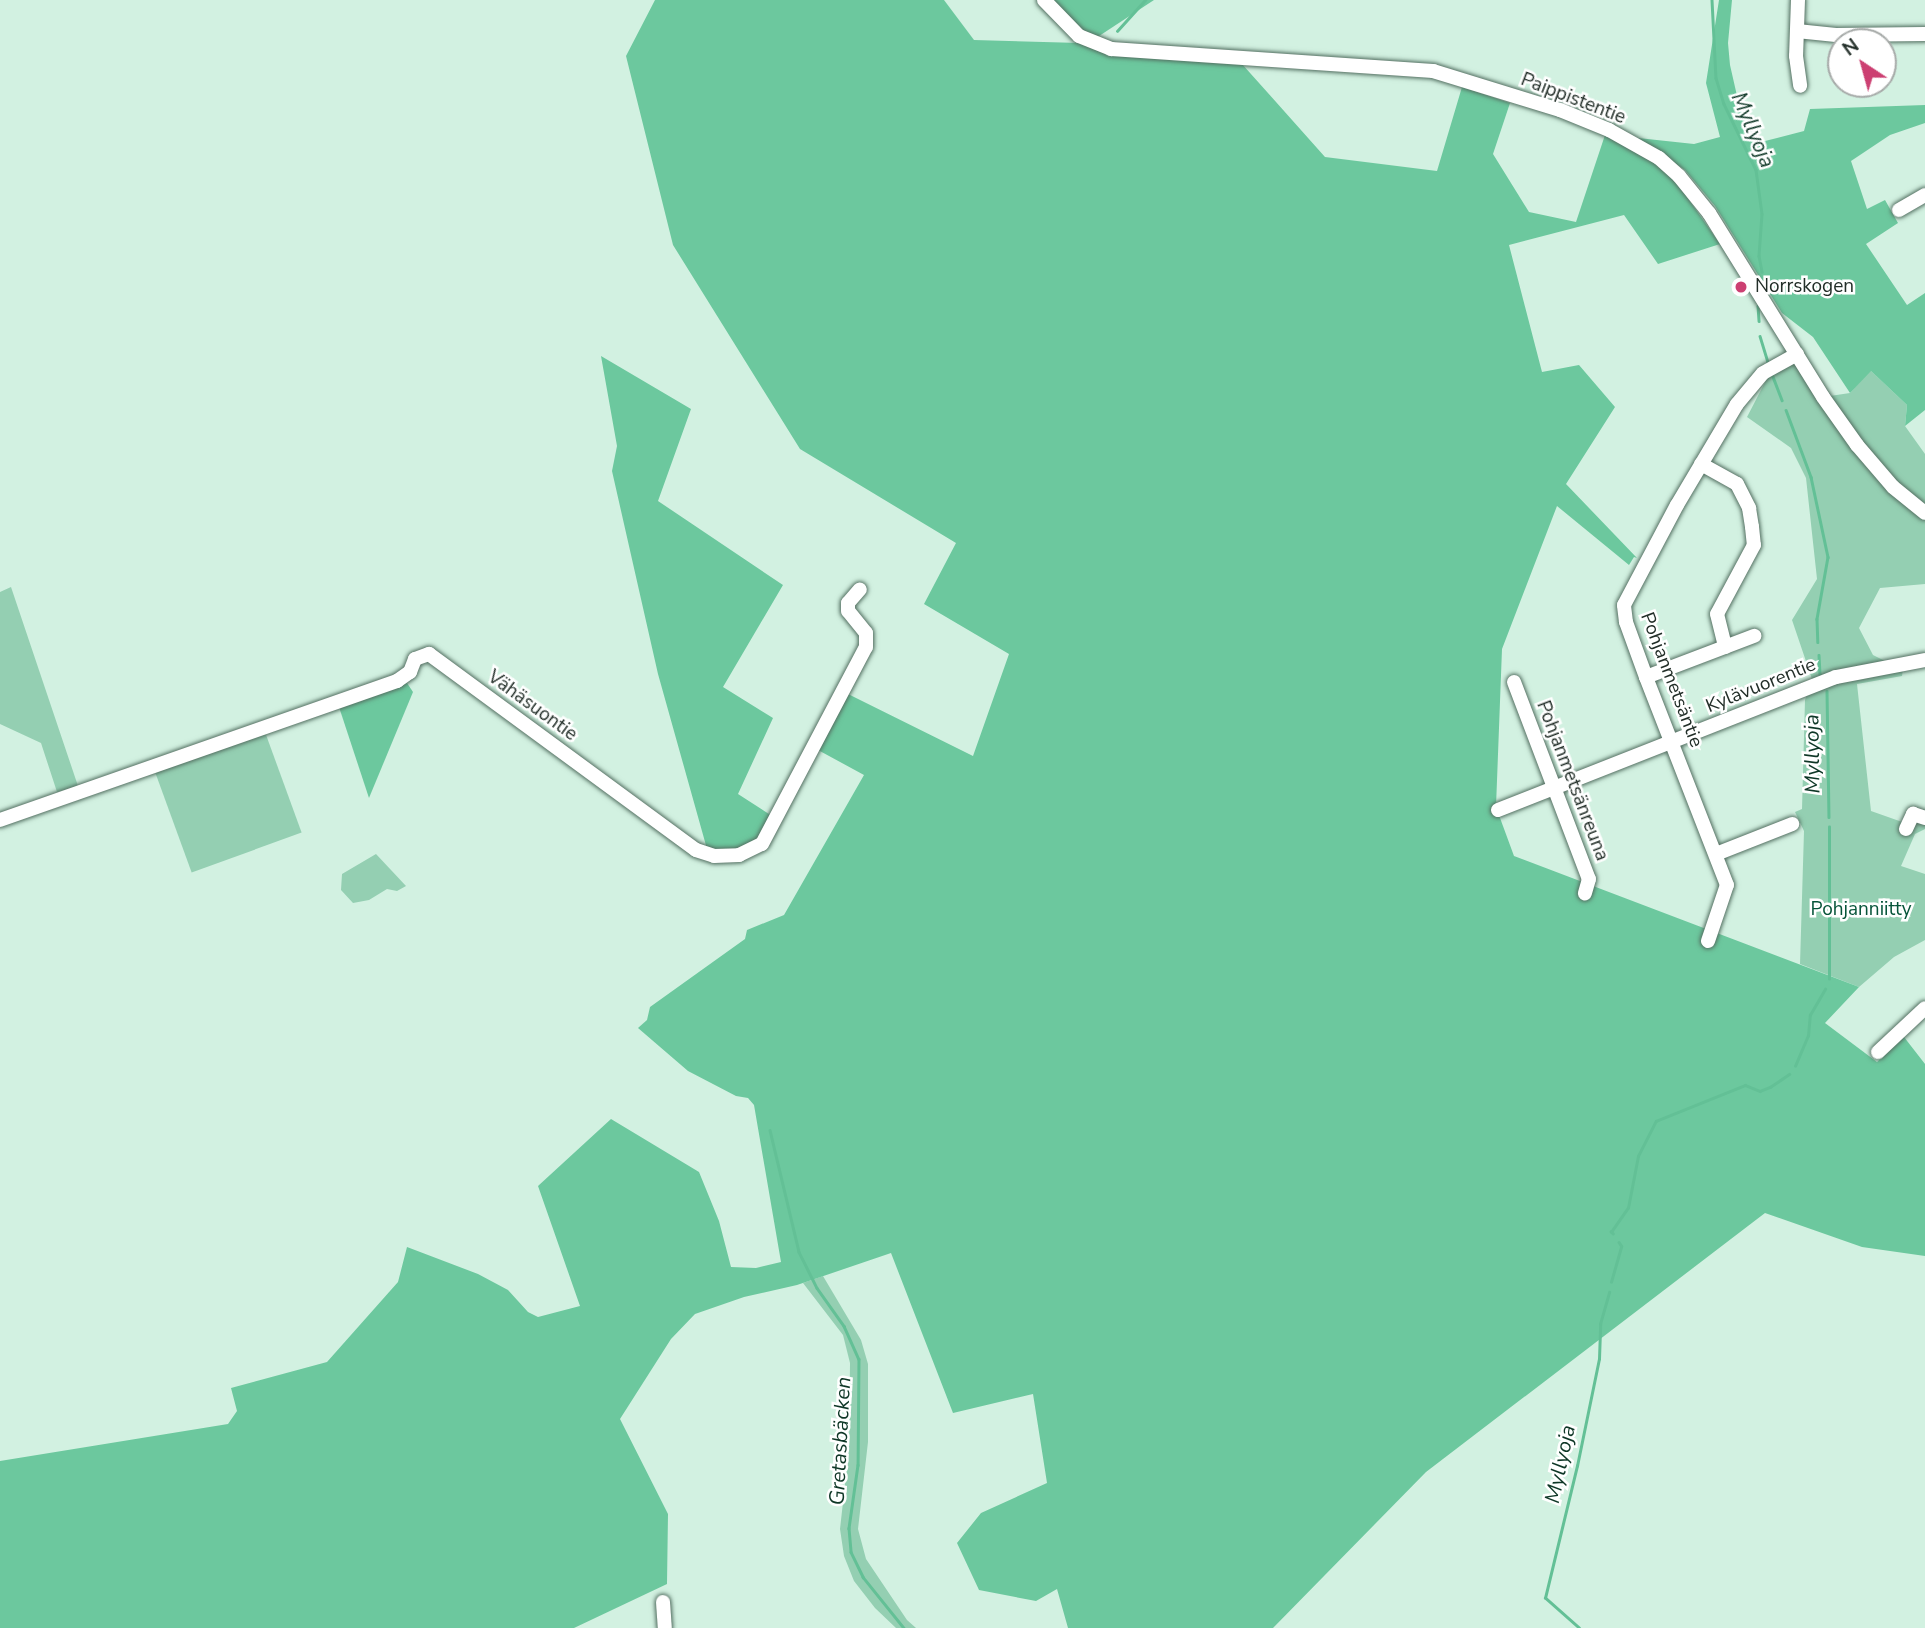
<!DOCTYPE html>
<html>
<head>
<meta charset="utf-8">
<style>
	body { margin:0 }
	#map { position:relative; width:1925px; height:1628px; overflow:hidden; background:#d2f1e1; font-family:"Nunito Sans",sans-serif }
	div>[style] { position:absolute }
	[style*='--x'] { left:calc(var(--x)*1px); top:calc(var(--y)*1px); width:calc(var(--w)*1px); rotate:calc(var(--a)*1deg) }
	.green>* { inset:0; background:#94cfb2; transform-origin:0 0 }
	.forest>* { inset:0; background:#6cc89e }
	.stream>* { height:2.5px; margin:-1.25px; padding:0 1.25px; transform-origin:1.25px; border-radius:1.25px; background:#63c096 }
	.roads { filter:drop-shadow(0 0 2px #547062) drop-shadow(0 0 2px #547062) }
	.minor>* { height:14px; margin:-7px; padding:0 7px; transform-origin:7px; border-radius:7px; background:#fff }
	.dots>* { width:19px; height:19px; translate:-50% -50%; box-sizing:border-box; border:4px solid #fff; border-radius:50% }
	span { translate:-50% -50%; white-space:nowrap; text-align:center; line-height:1.15; -webkit-text-stroke:5px #fff; paint-order:stroke }
	.street-label { font-size:19px; color:#222e28 }
	.poi-label { font-size:19px; color:#222e28 }
	.left { translate:0 -50%; text-align:left }
	.park-label { font-size:19px; color:#065439 }
	.water-label { font-size:21px; color:#0e3726; font-style:italic }
	.north { position:absolute; left:1827px; top:28px; width:70px; height:70px; box-sizing:border-box; background:#fff; border:2px solid #a7aba9; border-radius:50%; rotate:324deg; font-size:19px; font-weight:700; line-height:28px; text-align:center; color:#222e28 }
	.north::after { content:''; display:block; margin:auto; width:24px; height:32px; background:#cc4072; clip-path:polygon(50% 0,100% 100%,50% 72%,0 100%) }
</style>
</head>
<body>
<div id="map">
	<div class="green">
		<div style="clip-path:polygon(1797px 354px,1823px 397px,1850px 393px,1870px 370px,1907px 405px,1905px 426px,1925px 454px,1925px 584px,1880px 588px,1859px 628px,1873px 655px,1891px 664px,1904px 662px,1902px 676px,1857px 684px,1871px 811px,1905px 823px,1924px 809px,1925px 812px,1925px 829px,1915px 834px,1901px 866px,1925px 874px,1925px 940px,1894px 957px,1859px 987px,1800px 964px,1804px 831px,1795px 812px,1802px 809px,1805px 700px,1812px 679px,1792px 620px,1817px 579px,1806px 478px,1791px 448px,1747px 417px,1774px 365px)"></div>
		<div style="clip-path:polygon(11px 587px,78px 786px,57px 792px,41px 743px,0 724px,0 592px)"></div>
		<div style="left:265px;top:732px;width:107px;height:117px;rotate:70deg"></div>
		<div style="clip-path:polygon(376px 854px,406px 886px,397px 891px,387px 889px,369px 900px,353px 903px,341px 890px,342px 874px)"></div>
		<div style="clip-path:polygon(823px 1276px,861px 1340px,868px 1364px,868px 1442px,858px 1529px,866px 1559px,907px 1620px,916px 1628px,896px 1628px,875px 1608px,854px 1581px,844px 1556px,840px 1529px,849px 1449px,850px 1363px,843px 1335px,803px 1283px)"></div>
	</div>
	<div class="forest">
		<div style="clip-path:polygon(655px 0,944px 0,974px 40px,1080px 43px,1242px 64px,1325px 157px,1437px 171px,1462px 87px,1510px 103px,1493px 154px,1529px 212px,1576px 222px,1605px 135px,1654px 163px,1675px 180px,1720px 244px,1658px 264px,1624px 215px,1509px 245px,1542px 372px,1579px 365px,1615px 407px,1566px 484px,1637px 558px,1634px 557px,1629px 565px,1557px 506px,1502px 649px,1496px 807px,1514px 856px,1859px 987px,1825px 1023px,1877px 1062px,1904px 1037px,1925px 1064px,1925px 1256px,1862px 1247px,1765px 1213px,1426px 1472px,1273px 1628px,1068px 1628px,1057px 1589px,1036px 1601px,979px 1590px,957px 1543px,981px 1513px,1047px 1483px,1033px 1394px,953px 1413px,891px 1253px,797px 1285px,744px 1297px,695px 1314px,671px 1339px,620px 1419px,668px 1514px,667px 1584px,574px 1628px,0 1628px,0 1461px,228px 1424px,237px 1411px,231px 1388px,327px 1362px,398px 1282px,407px 1247px,478px 1274px,508px 1290px,528px 1312px,538px 1317px,580px 1306px,538px 1186px,611px 1119px,699px 1172px,719px 1221px,731px 1267px,756px 1268px,781px 1262px,754px 1105px,748px 1098px,736px 1096px,688px 1071px,638px 1028px,647px 1020px,650px 1007px,745px 939px,747px 930px,784px 915px,864px 775px,818px 750px,848px 694px,973px 756px,1009px 654px,924px 604px,956px 543px,800px 449px,673px 245px,626px 56px)"></div>
		<div style="clip-path:polygon(1053px 0,1154px 0,1096px 38px,1071px 23px)"></div>
		<div style="clip-path:polygon(1719px 0,1732px 0,1728px 43px,1730px 65px,1740px 109px,1757px 143px,1804px 131px,1810px 109px,1925px 105px,1925px 123px,1890px 135px,1851px 161px,1867px 209px,1885px 200px,1898px 223px,1866px 244px,1907px 305px,1925px 293px,1925px 410px,1905px 426px,1907px 405px,1871px 371px,1850px 393px,1813px 337px,1782px 313px,1715px 206px,1685px 170px,1638px 138px,1694px 144px,1720px 137px,1706px 83px)"></div>
		<div style="clip-path:polygon(601px 356px,691px 409px,658px 501px,783px 585px,723px 687px,773px 718px,738px 794px,772px 816px,759px 841px,737px 852px,707px 849px,658px 674px,612px 471px,617px 446px)"></div>
		<div style="clip-path:polygon(407px 683px,413px 692px,369px 798px,339px 707px)"></div>
	</div>
	<div class="stream">
		<div style="--x:1712;--y:0;--w:78;--a:87.1"></div>
		<div style="--x:1716;--y:78;--w:27;--a:73"></div>
		<div style="--x:1724;--y:104;--w:73;--a:64.1"></div>
		<div style="--x:1756;--y:170;--w:44;--a:82.2"></div>
		<div style="--x:1762;--y:214;--w:42;--a:94.1"></div>
		<div style="--x:1759;--y:256;--w:16;--a:79"></div>
		<div style="--x:1117;--y:31;--w:42;--a:-47.9"></div>
		<div style="--x:1758;--y:306;--w:15;--a:86"></div>
		<div style="--x:1760;--y:336;--w:28;--a:73"></div>
		<div style="--x:1772;--y:374;--w:28;--a:69"></div>
		<div style="--x:1786;--y:410;--w:72;--a:69.5"></div>
		<div style="--x:1811;--y:477;--w:82;--a:78"></div>
		<div style="--x:1828;--y:557;--w:63;--a:100.1"></div>
		<div style="--x:1817;--y:619;--w:23;--a:88"></div>
		<div style="--x:1819;--y:655;--w:19;--a:87"></div>
		<div style="--x:1827;--y:691;--w:126;--a:89.1"></div>
		<div style="--x:1829;--y:979;--w:152;--a:-90"></div>
		<div style="--x:1795;--y:1066;--w:33;--a:-67"></div>
		<div style="--x:1808;--y:1036;--w:21;--a:-85"></div>
		<div style="--x:1810;--y:1015;--w:30;--a:-60"></div>
		<div style="--x:770;--y:1130;--w:125;--a:76.6"></div>
		<div style="--x:799;--y:1252;--w:40;--a:63.4"></div>
		<div style="--x:817;--y:1288;--w:47;--a:54.6"></div>
		<div style="--x:844;--y:1326;--w:36;--a:66"></div>
		<div style="--x:859;--y:1359;--w:106;--a:90.5"></div>
		<div style="--x:858;--y:1465;--w:64;--a:98.1"></div>
		<div style="--x:849;--y:1528;--w:24;--a:85"></div>
		<div style="--x:851;--y:1552;--w:28;--a:64"></div>
		<div style="--x:863;--y:1577;--w:65;--a:51.2"></div>
		<div style="--x:1613;--y:1234;--w:3;--a:-135"></div>
		<div style="--x:1611;--y:1232;--w:29;--a:-55"></div>
		<div style="--x:1628;--y:1208;--w:53;--a:-79.1"></div>
		<div style="--x:1638;--y:1156;--w:39;--a:-63"></div>
		<div style="--x:1656;--y:1121;--w:96;--a:-22"></div>
		<div style="--x:1745;--y:1085;--w:16;--a:22"></div>
		<div style="--x:1760;--y:1091;--w:11;--a:-22"></div>
		<div style="--x:1770;--y:1087;--w:23;--a:-34"></div>
		<div style="--x:1611;--y:1282;--w:37;--a:-74"></div>
		<div style="--x:1621;--y:1246;--w:4;--a:-124"></div>
		<div style="--x:1579;--y:1628;--w:45;--a:-138.6"></div>
		<div style="--x:1545;--y:1598;--w:136;--a:-76.4"></div>
		<div style="--x:1577;--y:1466;--w:109;--a:-78.4"></div>
		<div style="--x:1599;--y:1359;--w:35;--a:-88"></div>
		<div style="--x:1600;--y:1324;--w:33;--a:-74"></div>
	</div>
	<div class="roads">
		<div class="minor">
			<div style="--x:1044;--y:0;--w:50;--a:45.8"></div>
			<div style="--x:1079;--y:36;--w:35;--a:22"></div>
			<div style="--x:1111;--y:49;--w:323;--a:3.9"></div>
			<div style="--x:1433;--y:71;--w:133;--a:17.1"></div>
			<div style="--x:1560;--y:110;--w:53;--a:22.2"></div>
			<div style="--x:1609;--y:130;--w:57;--a:29.2"></div>
			<div style="--x:1659;--y:158;--w:27;--a:42"></div>
			<div style="--x:1679;--y:176;--w:48;--a:51"></div>
			<div style="--x:1709;--y:213;--w:216;--a:58.2"></div>
			<div style="--x:1823;--y:397;--w:59;--a:54.7"></div>
			<div style="--x:1857;--y:445;--w:55;--a:49.4"></div>
			<div style="--x:1893;--y:487;--w:41;--a:39.1"></div>
			<div style="--x:1798;--y:0;--w:56;--a:92"></div>
			<div style="--x:1796;--y:56;--w:30;--a:82"></div>
			<div style="--x:1797;--y:31;--w:39;--a:6"></div>
			<div style="--x:1836;--y:35;--w:89;--a:-0.6"></div>
			<div style="--x:1899;--y:210;--w:30;--a:-30"></div>
			<div style="--x:1701;--y:464;--w:41;--a:29.1"></div>
			<div style="--x:1737;--y:484;--w:27;--a:63"></div>
			<div style="--x:1749;--y:508;--w:19;--a:81"></div>
			<div style="--x:1752;--y:527;--w:18;--a:84"></div>
			<div style="--x:1754;--y:545;--w:78;--a:118.2"></div>
			<div style="--x:1717;--y:614;--w:34;--a:76"></div>
			<div style="--x:1646;--y:677;--w:116;--a:-20.8"></div>
			<div style="--x:1514;--y:682;--w:211;--a:69.2"></div>
			<div style="--x:1589;--y:879;--w:15;--a:106"></div>
			<div style="--x:1498;--y:810;--w:363;--a:-21.5"></div>
			<div style="--x:1836;--y:677;--w:91;--a:-10.8"></div>
			<div style="--x:0;--y:820;--w:421;--a:-19.3"></div>
			<div style="--x:397;--y:681;--w:16;--a:-35"></div>
			<div style="--x:410;--y:672;--w:14;--a:-69"></div>
			<div style="--x:415;--y:659;--w:15;--a:-20"></div>
			<div style="--x:429;--y:654;--w:331;--a:36.3"></div>
			<div style="--x:696;--y:850;--w:19;--a:18"></div>
			<div style="--x:714;--y:856;--w:25;--a:-2"></div>
			<div style="--x:739;--y:855;--w:25;--a:-26"></div>
			<div style="--x:762;--y:844;--w:223;--a:-62.2"></div>
			<div style="--x:866;--y:647;--w:14;--a:-90"></div>
			<div style="--x:866;--y:633;--w:28;--a:-129"></div>
			<div style="--x:848;--y:611;--w:8;--a:-90"></div>
			<div style="--x:848;--y:603;--w:18;--a:-49"></div>
			<div style="--x:1906;--y:829;--w:17;--a:-65"></div>
			<div style="--x:1913;--y:814;--w:13;--a:18"></div>
			<div style="--x:1716;--y:854;--w:82;--a:-21.5"></div>
			<div style="--x:1708;--y:941;--w:59;--a:-71.3"></div>
			<div style="--x:1727;--y:885;--w:223;--a:-111.3"></div>
			<div style="--x:1646;--y:677;--w:59;--a:-110"></div>
			<div style="--x:1626;--y:622;--w:17;--a:-97"></div>
			<div style="--x:1624;--y:605;--w:113;--a:-62.1"></div>
			<div style="--x:1677;--y:505;--w:117;--a:-59.3"></div>
			<div style="--x:1737;--y:404;--w:40;--a:-50"></div>
			<div style="--x:1763;--y:373;--w:39;--a:-29"></div>
			<div style="--x:1878;--y:1052;--w:64;--a:-43.1"></div>
			<div style="--x:663;--y:1602;--w:26;--a:86"></div>
		</div>
	</div>
	<div class="dots">
		<div style="left:1741px;top:287px;background:#cc4072"></div>
	</div>
	<div class="street-label">
		<span style="left:1573px;top:99px;rotate:21deg">Paippistentie</span>
		<span style="left:1671px;top:680px;rotate:69deg">Pohjanmetsäntie</span>
		<span style="left:1761px;top:686px;rotate:-22deg">Kylävuorentie</span>
		<span style="left:532px;top:706px;rotate:36deg">Vähäsuontie</span>
		<span style="left:1572px;top:781px;rotate:69deg">Pohjanmetsänreuna</span>
	</div>
	<div class="poi-label">
		<span class="left" style="left:1755px;top:287px">Norrskogen</span>
	</div>
	<div class="park-label">
		<span style="left:1861px;top:910px">Pohjanniitty</span>
	</div>
	<div class="water-label">
		<span style="left:1753px;top:130px;rotate:67deg">Myllyoja</span>
		<span style="left:1812px;top:754px;rotate:-91deg">Myllyoja</span>
		<span style="left:840px;top:1441px;rotate:-87deg">Gretasbäcken</span>
		<span style="left:1560px;top:1464px;rotate:-78deg">Myllyoja</span>
	</div>
	<div class="north">N</div>
</div>
</body>
</html>
